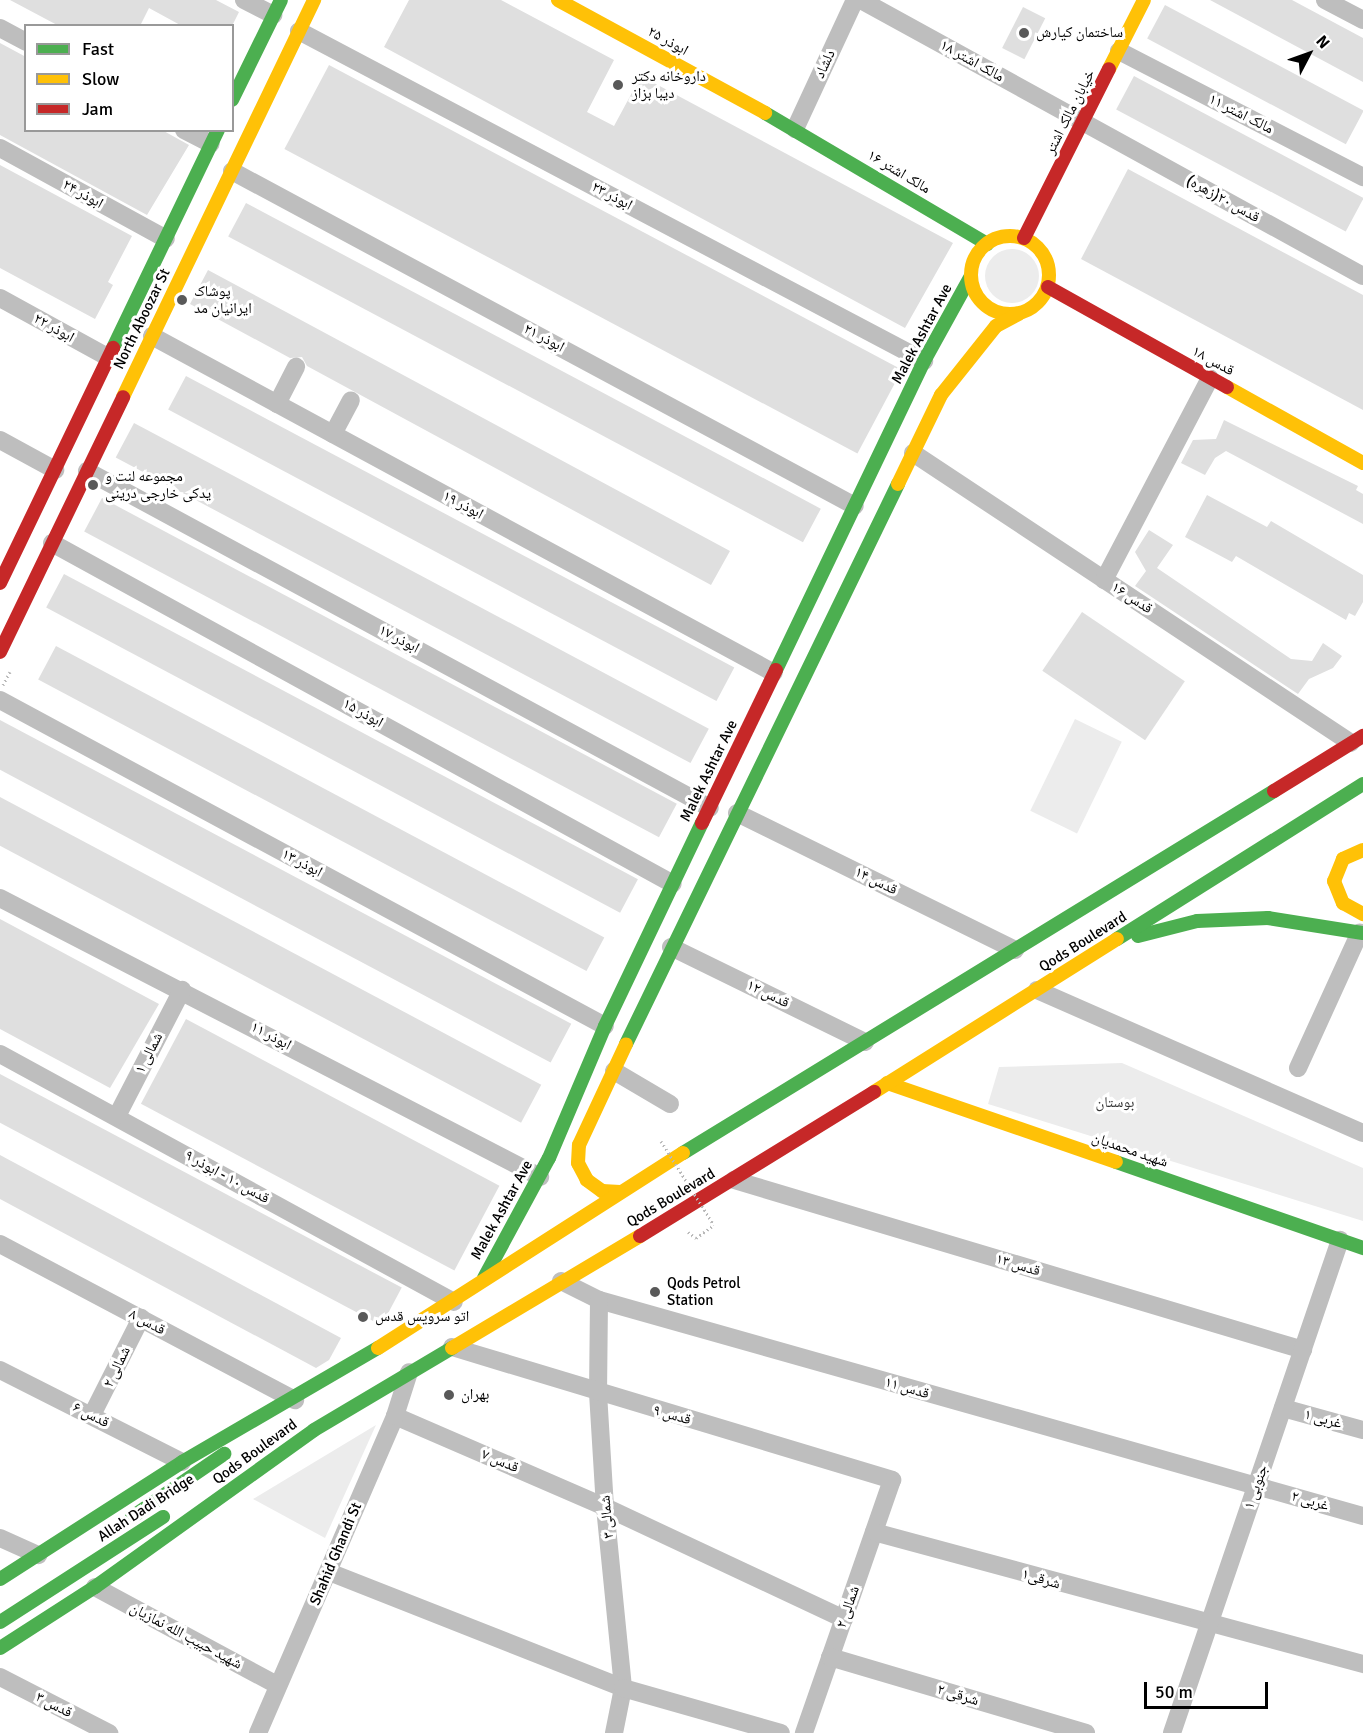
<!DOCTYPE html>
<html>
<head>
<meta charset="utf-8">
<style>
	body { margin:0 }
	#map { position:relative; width:1363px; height:1733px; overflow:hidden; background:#fff; font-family:Signika,"Noto Naskh Arabic",sans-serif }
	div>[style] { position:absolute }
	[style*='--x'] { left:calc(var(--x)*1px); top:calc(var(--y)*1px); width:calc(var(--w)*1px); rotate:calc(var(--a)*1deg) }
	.green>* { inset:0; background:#ececec; transform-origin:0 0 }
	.round { border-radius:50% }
	.building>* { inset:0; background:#dfdfdf; transform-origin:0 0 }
	.path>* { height:3px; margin-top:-1.5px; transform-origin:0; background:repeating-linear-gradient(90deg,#b9b9b9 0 1.5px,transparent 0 4.5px) }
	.street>* { height:18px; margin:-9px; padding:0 9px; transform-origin:9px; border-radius:9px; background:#bebebe }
	.fast>* { height:14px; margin:-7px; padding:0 7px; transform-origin:7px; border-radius:7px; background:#4caf50 }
	.slow>* { height:14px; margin:-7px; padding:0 7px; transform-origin:7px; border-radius:7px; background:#ffc107 }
	.slow>.ring { margin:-7px; padding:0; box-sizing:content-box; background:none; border:14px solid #ffc107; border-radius:50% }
	.jam>* { height:14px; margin:-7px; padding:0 7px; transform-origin:7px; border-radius:7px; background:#c62828 }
	.path-bridge>* { height:3px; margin-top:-1.5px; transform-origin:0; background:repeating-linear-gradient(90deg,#b9b9b9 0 1.5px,transparent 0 4.5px) }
	.dots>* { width:16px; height:16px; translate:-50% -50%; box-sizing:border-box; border:3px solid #fff; border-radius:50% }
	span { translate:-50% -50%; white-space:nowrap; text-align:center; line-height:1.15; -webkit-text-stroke:6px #fff; paint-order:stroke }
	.poi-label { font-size:15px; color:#000 }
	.left { translate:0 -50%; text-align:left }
	.street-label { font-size:15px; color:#000 }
	.park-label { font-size:15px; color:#333 }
	.legend { position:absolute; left:24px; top:24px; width:210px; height:108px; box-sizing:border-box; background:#fff; border:2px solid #999; margin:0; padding:8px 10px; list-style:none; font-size:18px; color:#000 }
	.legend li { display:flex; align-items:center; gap:12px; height:30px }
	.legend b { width:30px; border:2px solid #999 }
	.north { position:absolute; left:1279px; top:24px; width:60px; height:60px; -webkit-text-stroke:4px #fff; paint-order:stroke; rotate:49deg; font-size:16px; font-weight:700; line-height:24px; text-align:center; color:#000 }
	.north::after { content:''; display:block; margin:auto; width:21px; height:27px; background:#000; clip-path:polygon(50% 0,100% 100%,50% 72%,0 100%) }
	.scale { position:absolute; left:1144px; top:1682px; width:124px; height:27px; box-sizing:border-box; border:3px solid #000; border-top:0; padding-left:8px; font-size:18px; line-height:21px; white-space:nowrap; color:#000; -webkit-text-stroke:4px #fff; paint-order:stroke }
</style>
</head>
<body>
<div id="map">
	<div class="green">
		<div class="round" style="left:985px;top:249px;width:54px;height:54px"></div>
		<div style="left:1075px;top:719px;width:52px;height:102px;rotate:26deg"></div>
		<div style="clip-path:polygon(1122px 1063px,1363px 1168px,1363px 1221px,988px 1104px,999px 1067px)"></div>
		<div style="clip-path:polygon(376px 1425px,325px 1538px,253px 1499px)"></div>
	</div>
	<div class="building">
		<div style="clip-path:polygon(10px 0,216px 0,239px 12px,232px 26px,182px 26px,149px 8px,140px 26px,59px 26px)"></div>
		<div style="clip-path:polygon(409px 0,501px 0,614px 60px,587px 112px,614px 126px,641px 76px,953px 243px,905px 328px,384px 47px)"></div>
		<div style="clip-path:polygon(1210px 0,1292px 0,1363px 38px,1363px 82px)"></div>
		<div style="left:1165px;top:5px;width:225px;height:38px;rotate:28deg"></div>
		<div style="left:1023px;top:7px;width:25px;height:46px;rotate:27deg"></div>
		<div style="clip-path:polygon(0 43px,26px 57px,26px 130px,162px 130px,189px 145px,147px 215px,0 135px)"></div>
		<div style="left:329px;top:65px;width:649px;height:95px;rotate:28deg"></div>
		<div style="left:1134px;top:76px;width:260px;height:38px;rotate:28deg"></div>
		<div style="clip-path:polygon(0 165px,132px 236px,108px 282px,113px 285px,95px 319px,0 268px)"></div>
		<div style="clip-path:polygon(1128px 169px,1363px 295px,1363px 410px,1081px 259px)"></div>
		<div style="left:246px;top:203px;width:651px;height:38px;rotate:28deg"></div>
		<div style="clip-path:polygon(208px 270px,730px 551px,711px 585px,307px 366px,302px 357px,290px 358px,190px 304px)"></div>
		<div style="left:186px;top:376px;width:621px;height:38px;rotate:28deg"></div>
		<div style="clip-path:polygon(1224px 420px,1358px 486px,1356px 490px,1363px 494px,1363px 524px,1226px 451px,1215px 458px,1205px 475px,1181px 463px,1193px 440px,1216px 439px)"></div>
		<div style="left:134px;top:423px;width:651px;height:39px;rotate:28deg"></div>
		<div style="clip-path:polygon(1207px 495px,1267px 527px,1271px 521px,1363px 575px,1363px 602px,1355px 616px,1349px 613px,1346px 620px,1236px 556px,1232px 562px,1185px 537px)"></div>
		<div style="left:102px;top:498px;width:651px;height:38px;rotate:28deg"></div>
		<div style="clip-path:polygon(1149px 530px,1173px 545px,1157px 568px,1291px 659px,1312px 661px,1323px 643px,1342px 656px,1333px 668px,1309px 679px,1298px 694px,1135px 586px,1146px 571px,1135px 552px)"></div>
		<div style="left:64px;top:574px;width:650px;height:38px;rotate:28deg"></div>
		<div style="left:1082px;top:612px;width:124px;height:71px;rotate:34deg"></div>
		<div style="left:56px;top:646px;width:621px;height:38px;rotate:28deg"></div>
		<div style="left:0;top:720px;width:647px;height:44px;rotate:28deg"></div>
		<div style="left:0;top:797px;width:613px;height:43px;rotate:28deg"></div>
		<div style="clip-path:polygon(0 919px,159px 1004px,110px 1088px,0 1029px)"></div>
		<div style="left:186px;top:1019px;width:355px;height:96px;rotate:28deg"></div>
		<div style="left:0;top:1074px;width:455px;height:43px;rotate:28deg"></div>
		<div style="clip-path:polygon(0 1155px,341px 1338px,329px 1360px,316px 1368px,0 1199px)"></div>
	</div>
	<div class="path">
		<div style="--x:3;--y:685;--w:15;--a:-62"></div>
		<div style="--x:688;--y:1232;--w:10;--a:37"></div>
		<div style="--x:696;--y:1238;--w:22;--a:-36"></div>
	</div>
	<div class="street">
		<div style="--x:244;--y:0;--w:33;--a:27"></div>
		<div style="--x:861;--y:0;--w:573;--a:28.8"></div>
		<div style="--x:1325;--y:0;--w:43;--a:27.8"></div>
		<div style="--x:0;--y:28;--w:30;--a:28"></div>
		<div style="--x:299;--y:31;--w:707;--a:27.83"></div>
		<div style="--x:1119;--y:51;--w:275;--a:27.3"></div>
		<div style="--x:795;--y:129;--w:142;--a:-65.1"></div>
		<div style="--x:184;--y:130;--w:30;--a:27"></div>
		<div style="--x:0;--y:148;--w:189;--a:28.7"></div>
		<div style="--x:232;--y:171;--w:707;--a:28.27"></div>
		<div style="--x:0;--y:298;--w:124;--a:28.8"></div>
		<div style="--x:152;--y:336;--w:707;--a:28.45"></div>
		<div style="--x:277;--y:404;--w:42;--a:-62.8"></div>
		<div style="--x:333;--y:434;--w:38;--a:-62"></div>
		<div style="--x:0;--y:440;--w:63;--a:28.6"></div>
		<div style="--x:913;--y:453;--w:525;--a:33.51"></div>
		<div style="--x:87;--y:471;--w:708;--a:28.41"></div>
		<div style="--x:52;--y:543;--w:708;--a:28.77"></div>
		<div style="--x:1104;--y:580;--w:228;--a:-62.3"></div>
		<div style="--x:0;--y:700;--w:687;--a:28.32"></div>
		<div style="--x:737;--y:813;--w:310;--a:26.2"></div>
		<div style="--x:0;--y:898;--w:608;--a:27.32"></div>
		<div style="--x:671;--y:947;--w:216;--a:26.1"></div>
		<div style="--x:1037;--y:990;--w:356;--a:23.7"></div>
		<div style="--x:0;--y:1054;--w:517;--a:28.65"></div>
		<div style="--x:1298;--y:1068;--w:149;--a:-65.5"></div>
		<div style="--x:614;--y:1071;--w:65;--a:30.5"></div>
		<div style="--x:117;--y:1116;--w:142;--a:-62.7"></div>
		<div style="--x:734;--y:1180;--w:594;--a:16.63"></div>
		<div style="--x:0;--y:1244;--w:334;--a:27.9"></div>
		<div style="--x:561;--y:1281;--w:42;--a:26.6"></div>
		<div style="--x:599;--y:1300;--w:794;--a:15.79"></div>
		<div style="--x:599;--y:1300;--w:93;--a:90.6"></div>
		<div style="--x:598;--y:1393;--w:114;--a:86.5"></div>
		<div style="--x:605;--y:1507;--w:182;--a:84.3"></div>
		<div style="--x:623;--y:1688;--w:46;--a:101.3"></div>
		<div style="--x:452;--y:1347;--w:460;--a:16.8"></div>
		<div style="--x:892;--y:1480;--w:268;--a:109.2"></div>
		<div style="--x:0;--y:1370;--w:204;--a:26.8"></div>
		<div style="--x:1283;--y:1408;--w:83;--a:15.4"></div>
		<div style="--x:92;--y:1415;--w:109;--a:-63.2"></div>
		<div style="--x:395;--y:1416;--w:229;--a:23.4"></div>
		<div style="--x:605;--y:1507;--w:264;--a:25.1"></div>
		<div style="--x:874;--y:1532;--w:507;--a:15.11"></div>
		<div style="--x:0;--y:1538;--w:42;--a:24.1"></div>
		<div style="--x:329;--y:1572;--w:316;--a:21.5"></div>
		<div style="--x:623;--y:1688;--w:164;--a:15.9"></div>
		<div style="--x:95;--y:1587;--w:207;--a:28.3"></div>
		<div style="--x:830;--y:1657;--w:267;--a:16.5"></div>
		<div style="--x:0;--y:1677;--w:123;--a:27.2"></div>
		<div style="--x:258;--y:1733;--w:345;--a:-66.6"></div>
		<div style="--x:395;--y:1416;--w:46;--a:-72.3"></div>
		<div style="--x:1172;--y:1733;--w:521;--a:-71.18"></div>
	</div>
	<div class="fast">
		<div style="--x:232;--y:100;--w:111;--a:-63.9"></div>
		<div style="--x:765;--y:113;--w:258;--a:30.5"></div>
		<div style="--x:113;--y:348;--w:242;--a:-64.3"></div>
		<div style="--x:776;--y:670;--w:343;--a:-64.4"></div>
		<div style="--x:924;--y:361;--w:97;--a:-61.1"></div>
		<div style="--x:1138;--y:936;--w:61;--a:-14.3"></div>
		<div style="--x:1197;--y:921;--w:71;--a:-2.4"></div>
		<div style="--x:1268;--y:918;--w:96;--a:9"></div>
		<div style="--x:1117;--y:939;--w:291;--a:-32.2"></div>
		<div style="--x:626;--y:1044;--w:623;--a:-64.09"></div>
		<div style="--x:683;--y:1153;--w:693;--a:-31.49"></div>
		<div style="--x:1116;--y:1162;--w:262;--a:19.2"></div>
		<div style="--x:484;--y:1278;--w:136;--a:-61.6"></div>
		<div style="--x:549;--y:1158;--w:143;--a:-67"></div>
		<div style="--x:605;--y:1026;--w:225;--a:-64.5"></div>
		<div style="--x:132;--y:1517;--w:112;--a:-34.4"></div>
		<div style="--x:0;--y:1579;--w:216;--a:-32.7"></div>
		<div style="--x:182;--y:1462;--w:227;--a:-30.2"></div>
		<div style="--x:0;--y:1622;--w:194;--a:-32.8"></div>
		<div style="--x:0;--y:1648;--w:113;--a:-32.7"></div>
		<div style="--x:95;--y:1587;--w:269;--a:-35.6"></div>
		<div style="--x:314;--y:1430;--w:161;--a:-30.7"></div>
	</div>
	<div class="slow">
		<div style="--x:558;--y:0;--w:236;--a:28.6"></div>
		<div style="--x:1109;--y:69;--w:77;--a:-63.1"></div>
		<div class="ring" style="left:971px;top:236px;width:64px;height:64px"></div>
		<div style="--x:1227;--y:387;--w:156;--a:29.2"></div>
		<div style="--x:123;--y:397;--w:441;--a:-64.3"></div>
		<div style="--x:898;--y:484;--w:99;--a:-64.2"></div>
		<div style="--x:941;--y:395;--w:88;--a:-51.4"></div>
		<div style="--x:996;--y:326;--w:26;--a:-28"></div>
		<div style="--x:1363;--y:850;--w:22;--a:156"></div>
		<div style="--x:1343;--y:859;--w:24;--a:112"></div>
		<div style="--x:1334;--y:881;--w:24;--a:68"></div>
		<div style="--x:1343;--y:903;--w:23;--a:29"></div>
		<div style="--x:887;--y:1083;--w:242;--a:19"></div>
		<div style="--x:874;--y:1092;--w:287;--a:-32.2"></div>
		<div style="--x:620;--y:1192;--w:18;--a:-177"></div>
		<div style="--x:602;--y:1191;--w:19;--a:-144"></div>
		<div style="--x:587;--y:1180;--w:19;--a:-118"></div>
		<div style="--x:578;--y:1163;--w:18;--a:-87"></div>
		<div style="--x:579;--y:1145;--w:111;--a:-65"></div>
		<div style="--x:378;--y:1348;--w:362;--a:-32.6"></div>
		<div style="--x:452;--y:1348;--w:219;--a:-30.8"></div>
	</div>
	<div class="jam">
		<div style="--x:1024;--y:238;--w:189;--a:-63.3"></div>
		<div style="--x:1048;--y:287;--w:205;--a:29.2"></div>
		<div style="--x:0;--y:583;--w:261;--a:-64.3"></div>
		<div style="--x:0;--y:652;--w:283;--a:-64.2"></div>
		<div style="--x:1274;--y:791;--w:105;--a:-31.7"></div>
		<div style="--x:702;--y:823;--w:170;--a:-64.2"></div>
		<div style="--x:640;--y:1236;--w:275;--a:-31.6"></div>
	</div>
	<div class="path-bridge">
		<div style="--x:661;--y:1141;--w:99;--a:57.8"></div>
	</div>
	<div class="dots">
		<div style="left:1024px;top:33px;background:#595959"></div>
		<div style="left:618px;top:85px;background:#595959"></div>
		<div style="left:182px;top:300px;background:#595959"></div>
		<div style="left:93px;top:485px;background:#595959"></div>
		<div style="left:655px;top:1292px;background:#595959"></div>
		<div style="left:363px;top:1317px;background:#595959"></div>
		<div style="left:449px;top:1395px;background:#595959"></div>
	</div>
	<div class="poi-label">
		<span class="left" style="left:1036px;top:33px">ساختمان کیارش</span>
		<span class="left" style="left:632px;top:85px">داروخانه دکتر<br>دیبا بزاز</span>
		<span class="left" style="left:194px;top:300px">پوشاک<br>ایرانیان مد</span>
		<span class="left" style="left:105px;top:485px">مجموعه لنت و<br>یدکی خارجی درینی</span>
		<span class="left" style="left:667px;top:1292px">Qods Petrol<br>Station</span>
		<span class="left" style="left:375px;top:1317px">اتو سرویس قدس</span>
		<span class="left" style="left:461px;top:1395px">بهران</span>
	</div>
	<div class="street-label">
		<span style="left:668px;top:41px;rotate:29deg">ابوذر ۲۵</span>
		<span style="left:972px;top:61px;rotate:29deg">مالک اشتر ۱۸</span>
		<span style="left:825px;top:64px;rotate:-65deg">دلشاد</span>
		<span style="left:1070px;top:112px;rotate:-63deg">خیابان مالک اشتر</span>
		<span style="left:1241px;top:114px;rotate:27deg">مالک اشتر ۱۱</span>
		<span style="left:899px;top:172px;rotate:31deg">مالک اشتر ۱۶</span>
		<span style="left:83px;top:194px;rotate:29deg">ابوذر ۲۴</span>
		<span style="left:612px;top:196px;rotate:28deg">ابوذر ۲۳</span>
		<span style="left:1223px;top:199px;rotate:29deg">قدس ۲۰(زهره)</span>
		<span style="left:142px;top:319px;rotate:-64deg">North Aboozar St</span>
		<span style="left:54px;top:328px;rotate:29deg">ابوذر ۲۲</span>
		<span style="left:922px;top:334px;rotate:-62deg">Malek Ashtar Ave</span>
		<span style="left:544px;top:338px;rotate:28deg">ابوذر ۲۱</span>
		<span style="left:1213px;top:361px;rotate:29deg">قدس ۱۸</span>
		<span style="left:463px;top:505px;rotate:28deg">ابوذر ۱۹</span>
		<span style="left:1132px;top:598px;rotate:33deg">قدس ۱۶</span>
		<span style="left:399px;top:639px;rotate:28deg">ابوذر ۱۷</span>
		<span style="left:363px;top:713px;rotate:29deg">ابوذر ۱۵</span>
		<span style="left:709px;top:771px;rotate:-64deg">Malek Ashtar Ave</span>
		<span style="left:302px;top:863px;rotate:28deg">ابوذر ۱۳</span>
		<span style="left:876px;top:881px;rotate:26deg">قدس ۱۴</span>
		<span style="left:1083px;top:942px;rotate:-32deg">Qods Boulevard</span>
		<span style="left:768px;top:994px;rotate:26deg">قدس ۱۲</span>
		<span style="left:271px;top:1036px;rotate:28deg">ابوذر ۱۱</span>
		<span style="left:149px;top:1053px;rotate:-63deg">شمالی ۱</span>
		<span style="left:1130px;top:1150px;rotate:19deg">شهید محمدیان</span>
		<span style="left:227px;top:1177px;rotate:29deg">قدس ۱۰ - ابوذر ۹</span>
		<span style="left:671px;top:1198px;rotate:-31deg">Qods Boulevard</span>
		<span style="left:502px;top:1210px;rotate:-61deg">Malek Ashtar Ave</span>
		<span style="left:1018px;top:1265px;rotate:17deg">قدس ۱۳</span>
		<span style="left:147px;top:1322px;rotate:28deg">قدس ۸</span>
		<span style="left:117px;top:1367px;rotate:-64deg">شمالی ۲</span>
		<span style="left:907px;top:1388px;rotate:16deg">قدس ۱۱</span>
		<span style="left:91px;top:1415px;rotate:27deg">قدس ۶</span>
		<span style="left:672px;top:1415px;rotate:16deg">قدس ۹</span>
		<span style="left:1323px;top:1419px;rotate:15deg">غربی ۱</span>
		<span style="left:255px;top:1452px;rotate:-36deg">Qods Boulevard</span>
		<span style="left:500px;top:1461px;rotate:23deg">قدس ۷</span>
		<span style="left:1256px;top:1487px;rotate:-71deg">۱ جنوبی</span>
		<span style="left:1310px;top:1501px;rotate:16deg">غربی ۲</span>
		<span style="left:146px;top:1508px;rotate:-33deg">Allah Dadi Bridge</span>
		<span style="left:607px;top:1517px;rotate:-95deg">شمالی ۳</span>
		<span style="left:336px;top:1554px;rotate:-67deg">Shahid Ghandi St</span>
		<span style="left:1041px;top:1579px;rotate:16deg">شرقی۱</span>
		<span style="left:848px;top:1607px;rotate:-71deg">شمالی ۲</span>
		<span style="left:186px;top:1636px;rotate:28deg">شهید حبیب الله نمازیان</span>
		<span style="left:958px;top:1695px;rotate:17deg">شرقی ۲</span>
		<span style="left:54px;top:1705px;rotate:27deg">قدس ۳</span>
	</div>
	<div class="park-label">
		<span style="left:1115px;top:1103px">بوستان</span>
	</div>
	<ul class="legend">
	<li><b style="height:8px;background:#4caf50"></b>Fast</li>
	<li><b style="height:8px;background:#ffc107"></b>Slow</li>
	<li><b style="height:8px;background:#c62828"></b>Jam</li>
	</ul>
	<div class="north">N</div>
	<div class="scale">50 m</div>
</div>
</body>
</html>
